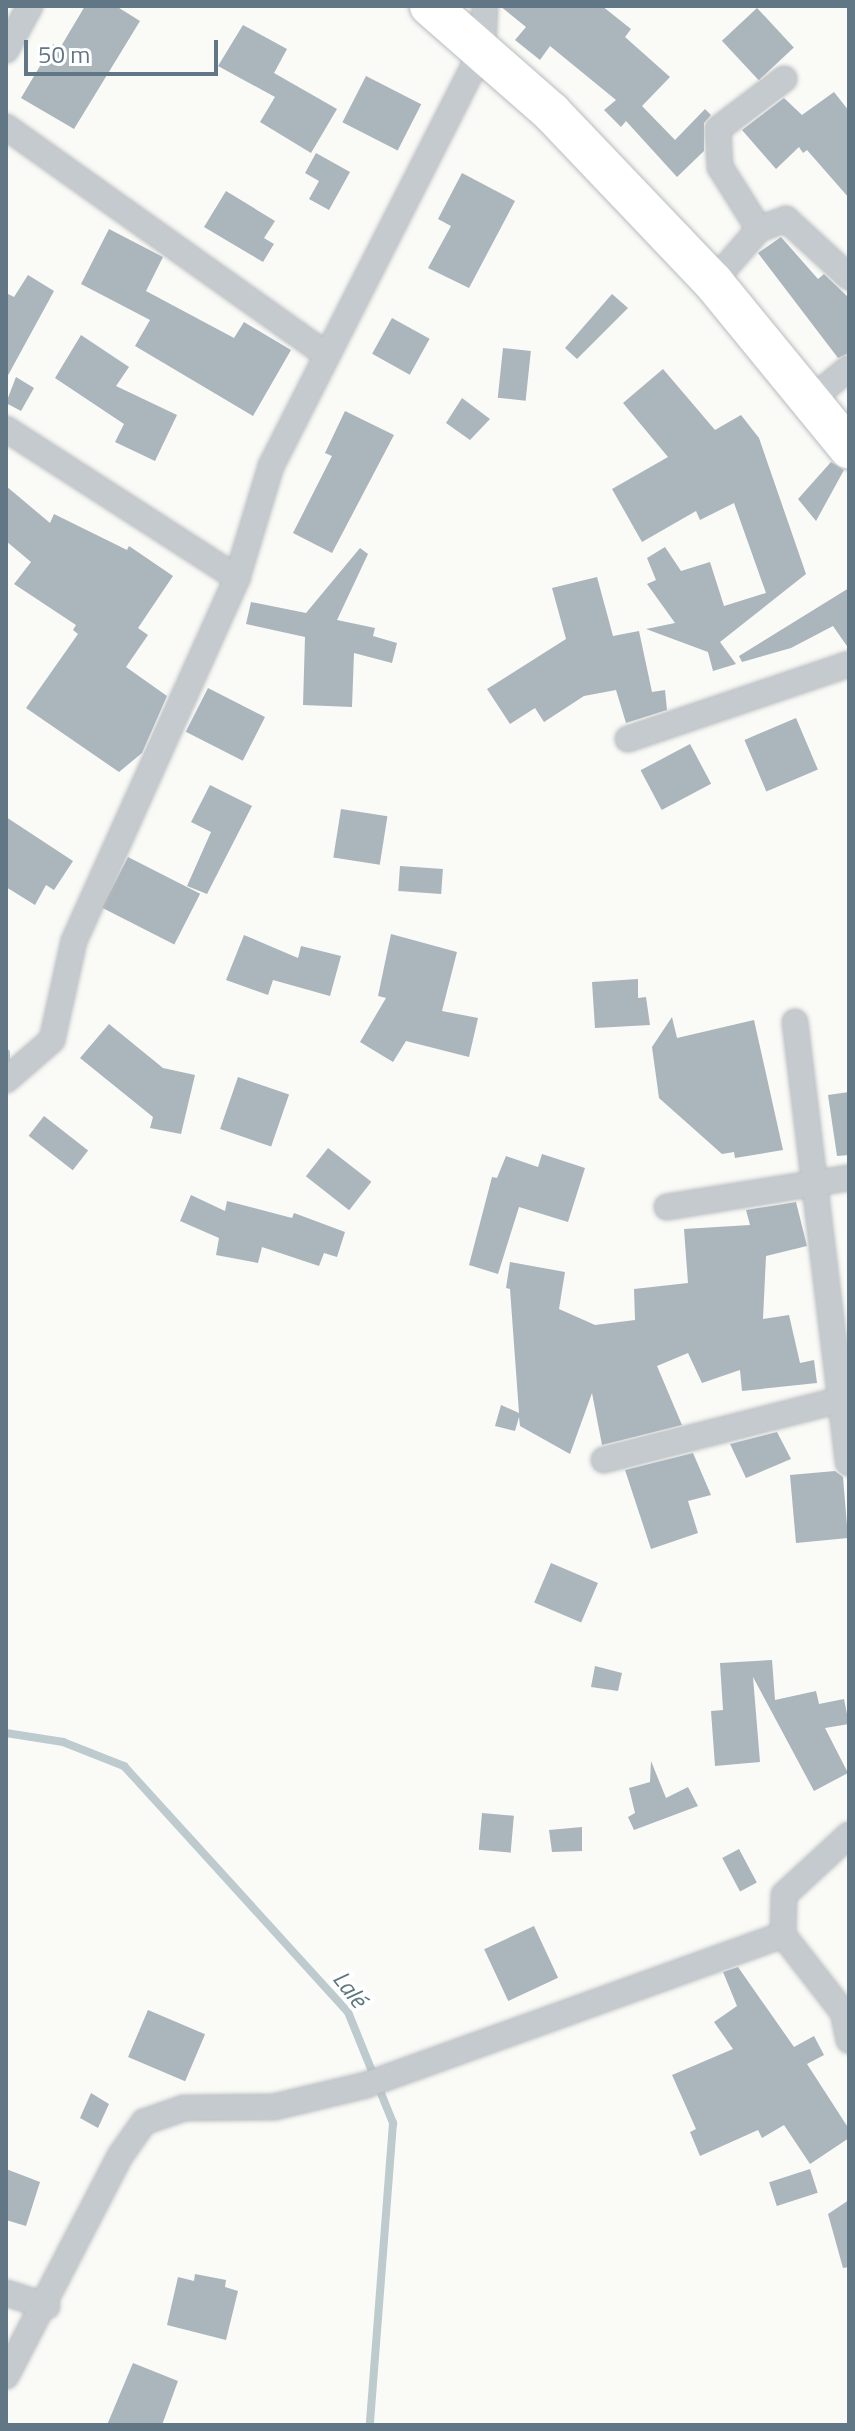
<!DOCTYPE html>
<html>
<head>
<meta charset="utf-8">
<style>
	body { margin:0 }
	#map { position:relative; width:855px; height:2431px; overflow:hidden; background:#fafaf7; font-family:"Titillium Web",sans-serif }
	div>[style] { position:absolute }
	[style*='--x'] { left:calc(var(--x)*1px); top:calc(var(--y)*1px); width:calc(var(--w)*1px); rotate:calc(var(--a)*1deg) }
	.stream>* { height:8px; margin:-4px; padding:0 4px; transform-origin:4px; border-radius:4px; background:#bdcace }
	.building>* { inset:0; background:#abb5bc; transform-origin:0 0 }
	.roads { filter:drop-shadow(0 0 2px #b7bcbf) drop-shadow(0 0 2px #b7bcbf) }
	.minor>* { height:24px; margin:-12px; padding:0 12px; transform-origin:12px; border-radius:12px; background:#c4cacd }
	.trunk>* { height:40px; margin:-20px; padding:0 20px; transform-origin:20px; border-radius:20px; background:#fff }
	span { translate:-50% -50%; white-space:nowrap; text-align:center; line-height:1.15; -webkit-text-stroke:8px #fff; paint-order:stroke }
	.water-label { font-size:24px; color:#5d777e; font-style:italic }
	.frame { position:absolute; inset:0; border:8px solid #627785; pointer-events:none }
	.scale { position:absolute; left:24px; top:40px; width:194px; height:36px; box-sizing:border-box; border:4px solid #627785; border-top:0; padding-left:10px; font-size:24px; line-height:28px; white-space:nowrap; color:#627785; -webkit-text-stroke:6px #fff; paint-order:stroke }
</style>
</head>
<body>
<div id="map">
	<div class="stream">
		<div style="--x:6;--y:1053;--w:17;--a:90"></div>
		<div style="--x:6;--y:1733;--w:58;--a:9"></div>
		<div style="--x:63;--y:1742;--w:66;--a:21.5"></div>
		<div style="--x:124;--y:1766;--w:333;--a:47.7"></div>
		<div style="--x:348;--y:2012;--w:120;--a:67.9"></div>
		<div style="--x:393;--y:2123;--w:303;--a:94.4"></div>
	</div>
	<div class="building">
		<div style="clip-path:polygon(85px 6px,116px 6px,140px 21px,74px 129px,21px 98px,53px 44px,60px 48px)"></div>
		<div style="clip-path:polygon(500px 6px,602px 6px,631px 29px,625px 37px,670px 77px,642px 106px,675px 140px,705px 109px,711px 115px,704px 123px,704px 151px,677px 177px,626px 121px,621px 127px,604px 110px,616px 100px,550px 46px,540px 60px,515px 40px,526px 27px)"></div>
		<div style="left:757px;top:8px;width:54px;height:48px;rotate:47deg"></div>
		<div style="clip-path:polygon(243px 25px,287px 49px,274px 73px,337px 109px,311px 153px,260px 122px,275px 97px,218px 66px)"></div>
		<div style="left:366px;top:76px;width:62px;height:52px;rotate:27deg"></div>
		<div style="clip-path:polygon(834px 92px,849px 111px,849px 198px,807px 150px,803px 153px,799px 147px,776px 169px,742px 130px,784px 98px,802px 115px)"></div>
		<div style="clip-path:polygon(316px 153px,350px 172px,329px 210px,309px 199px,319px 181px,305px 173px)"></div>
		<div style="clip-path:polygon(462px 173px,515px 201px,469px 288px,428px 268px,451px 226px,438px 219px)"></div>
		<div style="clip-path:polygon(226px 191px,275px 221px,264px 238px,274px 244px,263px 262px,204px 227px)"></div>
		<div style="clip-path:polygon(109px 229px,163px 257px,146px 291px,234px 338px,244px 322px,291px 350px,253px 416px,135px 346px,150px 320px,81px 284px)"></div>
		<div style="clip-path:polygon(781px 237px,818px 279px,824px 274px,849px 298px,849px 353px,838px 358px,758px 253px)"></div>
		<div style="clip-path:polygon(28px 275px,54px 291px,6px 379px,6px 293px,14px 297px)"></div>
		<div style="clip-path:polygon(612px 294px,628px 308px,577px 359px,565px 348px)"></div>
		<div style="left:392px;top:318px;width:43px;height:41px;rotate:29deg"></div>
		<div style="clip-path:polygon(81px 335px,129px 367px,116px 386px,177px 415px,155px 461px,115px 442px,124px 424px,55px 378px)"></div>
		<div style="left:503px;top:348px;width:28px;height:50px;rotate:6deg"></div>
		<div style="clip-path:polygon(663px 369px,715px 430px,741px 415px,759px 438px,806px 574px,720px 642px,736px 664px,713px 671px,708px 652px,646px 629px,675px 623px,647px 584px,656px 580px,647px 558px,665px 547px,681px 571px,710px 562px,724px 606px,766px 593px,734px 503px,700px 520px,696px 511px,642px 542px,612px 489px,668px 457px,623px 403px)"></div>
		<div style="clip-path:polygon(16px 377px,34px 388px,21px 411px,6px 403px)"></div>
		<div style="clip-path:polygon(462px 398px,490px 419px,470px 440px,446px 423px)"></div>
		<div style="clip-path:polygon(345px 411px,394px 435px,332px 553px,293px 533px,332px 456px,325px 453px)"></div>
		<div style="clip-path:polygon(831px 462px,844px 470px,816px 521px,798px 499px)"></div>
		<div style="clip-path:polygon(6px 486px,50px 523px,54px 514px,127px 550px,129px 546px,173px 576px,138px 628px,148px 635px,126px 667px,167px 696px,142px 753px,119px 772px,26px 708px,78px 634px,73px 630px,76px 625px,14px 584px,31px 562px,6px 541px)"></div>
		<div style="clip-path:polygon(360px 548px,368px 554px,337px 620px,375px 628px,373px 636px,397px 643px,392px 663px,354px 653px,352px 707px,303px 705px,305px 637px,246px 624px,251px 602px,306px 613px)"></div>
		<div style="clip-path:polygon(597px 577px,613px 636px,639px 631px,652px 692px,665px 690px,667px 710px,626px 723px,616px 690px,584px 696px,544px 722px,535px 708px,510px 724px,487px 689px,566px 639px,552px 588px)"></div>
		<div style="clip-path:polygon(849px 588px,849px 649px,833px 626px,791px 648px,742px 662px,739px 656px)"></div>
		<div style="left:208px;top:688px;width:64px;height:49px;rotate:27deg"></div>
		<div style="left:796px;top:718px;width:56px;height:56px;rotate:67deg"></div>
		<div style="left:690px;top:744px;width:45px;height:56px;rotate:62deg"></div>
		<div style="clip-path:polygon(210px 785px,252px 806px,207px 894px,187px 886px,211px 832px,191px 822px)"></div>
		<div style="left:341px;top:809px;width:47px;height:49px;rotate:9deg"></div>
		<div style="clip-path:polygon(6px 817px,73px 861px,54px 890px,46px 885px,35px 905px,6px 887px)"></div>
		<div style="left:128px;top:857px;width:81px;height:57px;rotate:27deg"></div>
		<div style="left:400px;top:866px;width:43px;height:25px;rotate:4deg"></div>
		<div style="clip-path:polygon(391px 934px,457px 952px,442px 1011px,478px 1018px,469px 1057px,406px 1041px,393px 1062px,360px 1042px,386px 998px,378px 996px)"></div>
		<div style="clip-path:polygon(244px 935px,298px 958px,301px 946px,341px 956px,330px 996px,273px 980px,268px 995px,226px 980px)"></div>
		<div style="clip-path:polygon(638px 979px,638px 998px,646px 997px,650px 1025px,595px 1028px,592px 982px)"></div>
		<div style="clip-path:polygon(672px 1017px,677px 1038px,754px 1020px,783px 1150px,735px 1158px,734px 1152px,722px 1154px,659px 1098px,652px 1047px)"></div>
		<div style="clip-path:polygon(109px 1024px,163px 1068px,195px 1075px,181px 1134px,150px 1128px,153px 1117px,80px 1058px)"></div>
		<div style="left:238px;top:1077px;width:54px;height:55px;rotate:19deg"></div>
		<div style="clip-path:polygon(849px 1092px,849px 1155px,837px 1156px,828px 1095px)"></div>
		<div style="left:44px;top:1116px;width:56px;height:25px;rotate:38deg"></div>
		<div style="left:328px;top:1148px;width:55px;height:36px;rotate:38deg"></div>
		<div style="clip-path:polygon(542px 1154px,585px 1168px,568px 1222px,519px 1207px,498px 1274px,469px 1265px,492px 1177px,497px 1178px,506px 1156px,538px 1167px)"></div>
		<div style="clip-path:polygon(191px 1195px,225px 1211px,227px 1201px,292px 1218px,294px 1213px,345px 1232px,337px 1257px,324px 1253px,319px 1266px,262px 1247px,258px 1263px,216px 1255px,219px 1238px,180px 1221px)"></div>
		<div style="clip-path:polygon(796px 1202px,807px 1246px,766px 1256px,763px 1319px,789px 1315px,800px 1363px,814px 1360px,817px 1383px,742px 1391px,740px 1370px,702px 1383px,688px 1353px,657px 1366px,682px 1425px,602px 1445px,592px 1393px,570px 1454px,520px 1426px,519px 1417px,515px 1431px,495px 1426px,501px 1405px,519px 1413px,510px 1289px,506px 1288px,510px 1262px,565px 1272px,559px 1309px,595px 1325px,635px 1320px,634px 1289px,688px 1283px,684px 1229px,750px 1225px,746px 1210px)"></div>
		<div style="clip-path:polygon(777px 1432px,791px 1459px,746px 1478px,730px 1444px)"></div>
		<div style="clip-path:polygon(693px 1453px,711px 1495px,688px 1501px,698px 1533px,651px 1549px,625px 1470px)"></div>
		<div style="clip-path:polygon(835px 1471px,843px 1477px,848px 1538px,796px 1543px,790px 1475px)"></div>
		<div style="left:551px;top:1563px;width:51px;height:43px;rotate:23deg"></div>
		<div style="clip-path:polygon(772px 1660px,775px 1700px,816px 1691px,819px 1704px,844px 1699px,849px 1724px,825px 1728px,848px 1773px,814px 1791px,753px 1677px,760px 1762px,715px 1766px,711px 1711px,723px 1710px,720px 1663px)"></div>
		<div style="clip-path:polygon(595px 1666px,622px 1673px,618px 1691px,591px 1687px)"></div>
		<div style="clip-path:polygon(651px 1761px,666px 1798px,688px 1787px,698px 1806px,634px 1830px,628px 1817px,635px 1813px,629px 1788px,650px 1782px)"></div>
		<div style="left:482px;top:1813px;width:32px;height:37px;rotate:5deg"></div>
		<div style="clip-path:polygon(582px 1827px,582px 1851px,552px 1852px,549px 1830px)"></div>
		<div style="left:739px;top:1849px;width:38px;height:19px;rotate:62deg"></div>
		<div style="left:534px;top:1926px;width:57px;height:55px;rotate:65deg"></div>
		<div style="clip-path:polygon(738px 1967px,794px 2047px,814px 2036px,824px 2055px,807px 2064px,849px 2129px,849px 2138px,810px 2164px,784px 2125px,762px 2138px,758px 2130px,700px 2156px,690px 2132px,696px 2129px,672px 2075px,733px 2049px,714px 2022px,737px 2006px,723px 1972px)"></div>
		<div style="left:148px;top:2010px;width:62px;height:51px;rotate:23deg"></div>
		<div style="clip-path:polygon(91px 2093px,109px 2104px,98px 2128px,80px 2118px)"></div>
		<div style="clip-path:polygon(6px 2169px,40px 2182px,26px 2226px,6px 2220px)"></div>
		<div style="left:810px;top:2169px;width:25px;height:43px;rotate:72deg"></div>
		<div style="clip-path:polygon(849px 2200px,849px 2267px,843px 2268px,828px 2214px)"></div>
		<div style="clip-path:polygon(195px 2274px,226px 2280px,225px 2287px,238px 2291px,226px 2340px,167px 2325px,178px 2277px,194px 2281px)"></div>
		<div style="clip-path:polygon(133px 2363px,178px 2381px,162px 2425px,107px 2425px)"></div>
	</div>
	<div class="roads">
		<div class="minor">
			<div style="--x:6;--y:50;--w:50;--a:-61.4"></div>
			<div style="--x:6;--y:127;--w:394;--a:35.4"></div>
			<div style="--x:759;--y:229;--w:73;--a:-122.2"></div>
			<div style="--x:720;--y:167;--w:38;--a:-93"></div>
			<div style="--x:718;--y:129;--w:83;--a:-37.1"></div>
			<div style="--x:713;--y:282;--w:70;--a:-49"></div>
			<div style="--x:759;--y:229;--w:29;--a:-20"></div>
			<div style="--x:786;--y:219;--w:86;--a:42.6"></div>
			<div style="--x:813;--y:398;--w:47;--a:-39.8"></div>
			<div style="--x:6;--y:429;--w:275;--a:32.8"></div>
			<div style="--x:628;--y:739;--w:233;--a:-18.7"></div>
			<div style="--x:795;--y:1022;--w:444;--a:83.1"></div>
			<div style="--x:6;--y:1080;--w:61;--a:-41"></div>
			<div style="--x:52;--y:1040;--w:101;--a:-77.5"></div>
			<div style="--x:74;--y:941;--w:398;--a:-65.8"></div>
			<div style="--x:237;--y:578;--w:117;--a:-73.1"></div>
			<div style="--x:271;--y:466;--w:469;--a:-63.1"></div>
			<div style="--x:483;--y:48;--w:42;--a:-87.3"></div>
			<div style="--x:667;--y:1207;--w:184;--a:-9.1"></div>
			<div style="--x:604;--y:1460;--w:244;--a:-14.3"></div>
			<div style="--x:849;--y:1835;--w:88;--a:137.3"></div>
			<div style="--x:784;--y:1895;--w:40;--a:91.4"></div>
			<div style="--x:783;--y:1935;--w:98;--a:52.1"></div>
			<div style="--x:843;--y:2012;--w:29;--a:78"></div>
			<div style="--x:6;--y:2293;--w:43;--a:17.6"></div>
			<div style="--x:6;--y:2376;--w:248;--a:-62.6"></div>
			<div style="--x:120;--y:2156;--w:42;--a:-54.8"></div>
			<div style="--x:144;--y:2122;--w:42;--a:-19.3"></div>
			<div style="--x:184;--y:2108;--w:90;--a:-0.6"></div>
			<div style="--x:274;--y:2107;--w:95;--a:-13.4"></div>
			<div style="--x:366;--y:2085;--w:443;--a:-19.8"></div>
		</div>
		<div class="trunk">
			<div style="--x:430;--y:6;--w:161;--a:41.2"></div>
			<div style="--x:551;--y:112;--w:235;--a:46.4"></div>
			<div style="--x:713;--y:282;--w:215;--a:50.7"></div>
		</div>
	</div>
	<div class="water-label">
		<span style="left:350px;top:1989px;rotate:52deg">Lalé</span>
	</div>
	<div class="frame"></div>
	<div class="scale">50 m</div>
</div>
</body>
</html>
